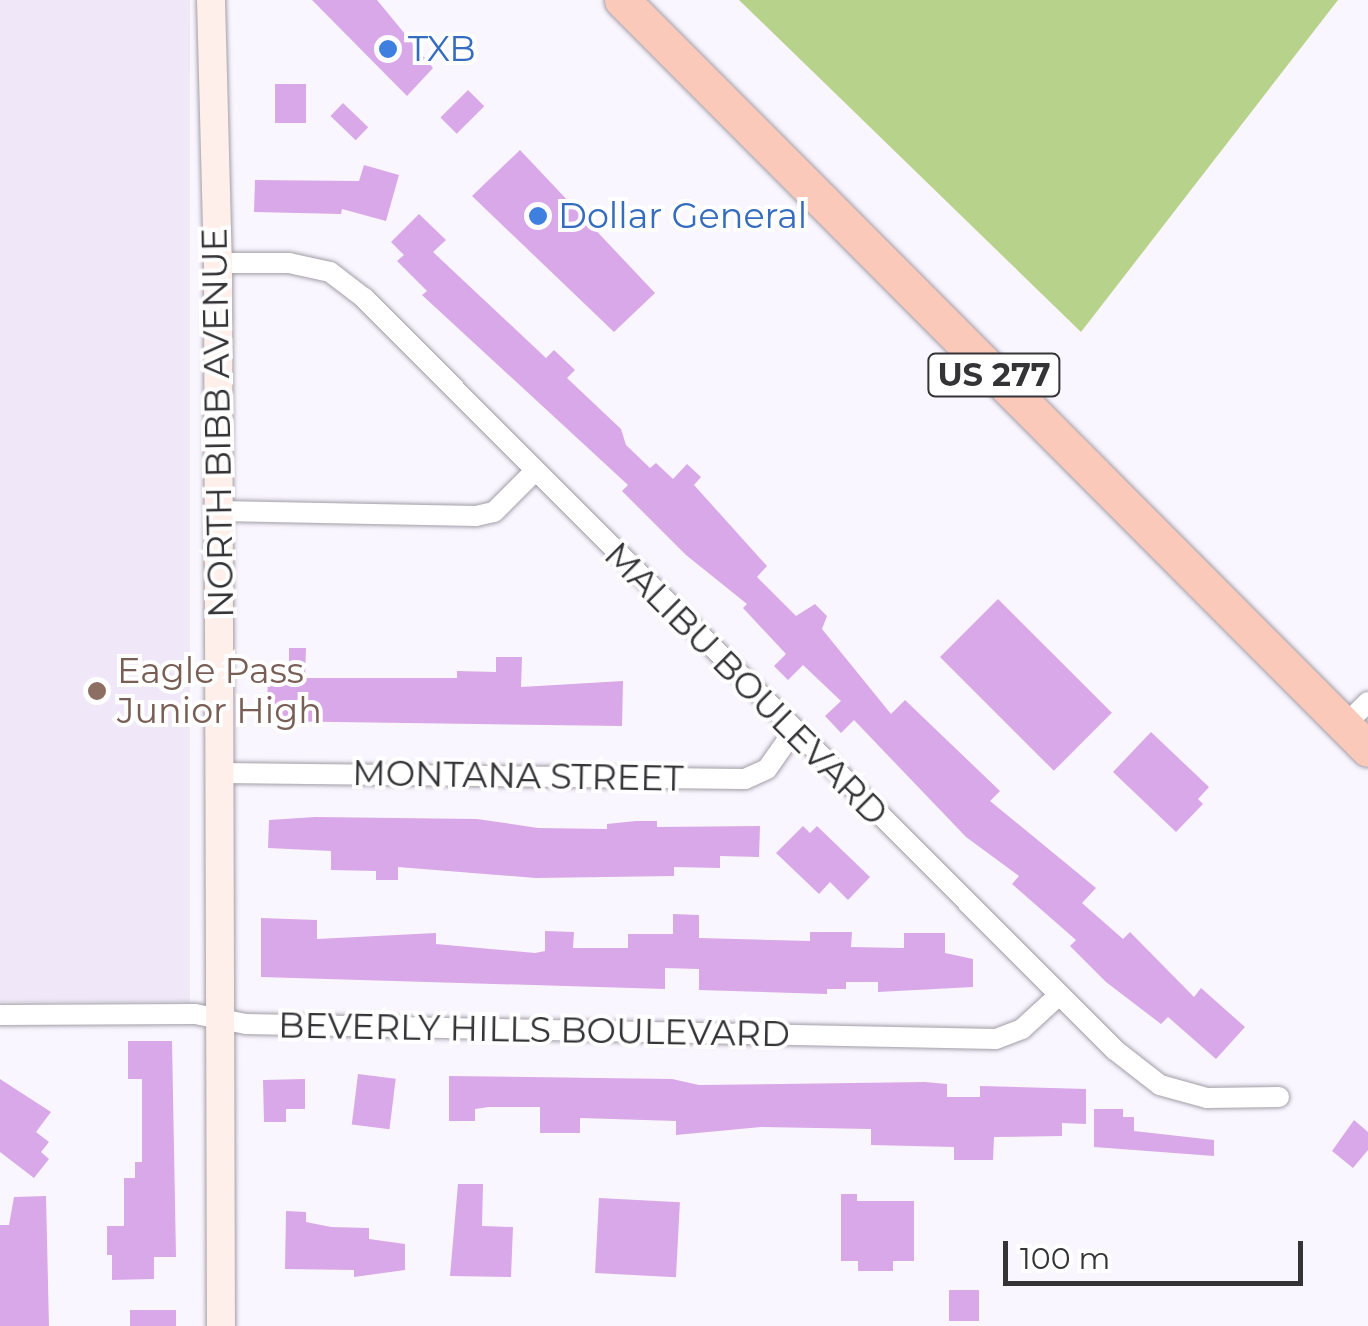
<!DOCTYPE html>
<html>
<head>
<meta charset="utf-8">
<style>
	body { margin:0 }
	#map { position:relative; width:1368px; height:1326px; overflow:hidden; background:#faf6ff; font-family:Montserrat,sans-serif }
	div>[style] { position:absolute }
	[style*='--x'] { left:calc(var(--x)*1px); top:calc(var(--y)*1px); width:calc(var(--w)*1px); rotate:calc(var(--a)*1deg) }
	.built>* { inset:0; background:#f0e8f8; transform-origin:0 0 }
	.green>* { inset:0; background:#b7d28a }
	.building>* { inset:0; background:#d9a8e8; transform-origin:0 0 }
	.roads { filter:drop-shadow(0 0 2px #a29ea6) drop-shadow(0 0 2px #a29ea6) }
	.street>* { height:20px; margin:-10px; padding:0 10px; transform-origin:10px; border-radius:10px; background:#fff }
	.secondary>* { height:28px; margin:-14px; padding:0 14px; transform-origin:14px; border-radius:14px; background:#feefea }
	.highway>* { height:35px; margin:-17.5px; padding:0 17.5px; transform-origin:17.5px; border-radius:17.5px; background:#fbc9ba }
	.dots>* { width:28px; height:28px; translate:-50% -50%; box-sizing:border-box; border:5px solid #fff; border-radius:50% }
	span { translate:-50% -50%; white-space:nowrap; text-align:center; line-height:1.15; -webkit-text-stroke:8px #fff; paint-order:stroke }
	.shield-label span { padding:2px 8px; background:#fff; border:2px solid; border-radius:8px; -webkit-text-stroke-width:0 }
	.shield-label { font-size:32px; color:#343336; font-weight:700 }
	.shop-label { font-size:35px; color:#366cbe }
	.left { translate:0 -50%; text-align:left }
	.street-label { font-size:35px; color:#343336 }
	.education-label { font-size:35px; color:#785e54 }
	.scale { position:absolute; left:1003px; top:1241px; width:300px; height:45px; box-sizing:border-box; border:5px solid #343336; border-top:0; padding-left:12px; font-size:30px; line-height:35px; white-space:nowrap; color:#343336; -webkit-text-stroke:8px #fff; paint-order:stroke }
</style>
</head>
<body>
<div id="map">
	<div class="built">
		<div style="left:0;top:0;width:190px;height:1002px"></div>
	</div>
	<div class="green">
		<div style="clip-path:polygon(739px 0,1338px 0,1081px 332px)"></div>
	</div>
	<div class="building">
		<div style="clip-path:polygon(312px 0,377px 0,433px 68px,407px 96px)"></div>
		<div style="left:275px;top:84px;width:31px;height:39px"></div>
		<div style="left:468px;top:90px;width:23px;height:39px;rotate:45deg"></div>
		<div style="left:343px;top:103px;width:35px;height:18px;rotate:44deg"></div>
		<div style="clip-path:polygon(520px 150px,655px 293px,614px 332px,472px 196px)"></div>
		<div style="clip-path:polygon(364px 165px,399px 175px,386px 221px,342px 209px,341px 214px,254px 212px,255px 180px,359px 181px)"></div>
		<div style="clip-path:polygon(419px 214px,446px 240px,433px 252px,546px 358px,554px 350px,575px 370px,567px 378px,621px 429px,626px 445px,650px 468px,656px 463px,673px 479px,687px 464px,701px 477px,694px 485px,767px 566px,757px 577px,796px 616px,815px 604px,827px 616px,822px 629px,891px 714px,905px 700px,1000px 791px,990px 801px,1096px 888px,1082px 903px,1123px 939px,1130px 932px,1194px 997px,1201px 988px,1245px 1027px,1216px 1059px,1168px 1017px,1161px 1024px,1106px 982px,1070px 946px,1076px 940px,1012px 884px,1019px 876px,966px 837px,854px 720px,841px 733px,825px 716px,841px 701px,803px 665px,788px 680px,774px 666px,786px 654px,743px 608px,747px 604px,686px 555px,622px 491px,628px 485px,422px 295px,427px 291px,397px 261px,404px 255px,391px 242px)"></div>
		<div style="left:998px;top:599px;width:161px;height:82px;rotate:45deg"></div>
		<div style="clip-path:polygon(289px 648px,306px 648px,305px 678px,457px 678px,457px 671px,496px 672px,496px 657px,522px 657px,521px 687px,623px 681px,622px 726px,267px 721px,268px 666px,289px 667px)"></div>
		<div style="clip-path:polygon(1151px 732px,1209px 787px,1198px 799px,1203px 804px,1176px 832px,1113px 772px)"></div>
		<div style="clip-path:polygon(315px 817px,477px 819px,538px 828px,607px 829px,607px 824px,636px 821px,657px 821px,657px 827px,760px 826px,759px 857px,720px 856px,720px 868px,674px 867px,674px 876px,536px 878px,398px 867px,398px 880px,376px 880px,376px 871px,331px 870px,331px 851px,268px 848px,269px 820px)"></div>
		<div style="clip-path:polygon(803px 826px,810px 833px,817px 826px,870px 877px,848px 900px,830px 882px,819px 894px,776px 853px)"></div>
		<div style="clip-path:polygon(673px 914px,699px 915px,699px 938px,810px 941px,810px 932px,852px 932px,851px 947px,904px 948px,904px 933px,945px 933px,945px 953px,973px 959px,973px 987px,878px 992px,878px 982px,846px 982px,846px 989px,827px 989px,827px 994px,699px 990px,699px 969px,665px 968px,665px 989px,261px 977px,261px 918px,317px 920px,317px 939px,436px 933px,436px 944px,535px 953px,545px 951px,545px 931px,574px 932px,573px 948px,628px 948px,628px 934px,673px 934px)"></div>
		<div style="clip-path:polygon(128px 1041px,172px 1041px,176px 1257px,154px 1257px,154px 1279px,112px 1280px,112px 1255px,107px 1255px,107px 1226px,124px 1226px,124px 1178px,135px 1178px,135px 1162px,142px 1162px,142px 1079px,128px 1079px)"></div>
		<div style="left:358px;top:1074px;width:38px;height:51px;rotate:7deg"></div>
		<div style="clip-path:polygon(449px 1076px,672px 1079px,699px 1085px,925px 1082px,947px 1084px,947px 1097px,980px 1097px,980px 1086px,1086px 1089px,1086px 1124px,1062px 1123px,1062px 1136px,994px 1137px,993px 1160px,954px 1160px,954px 1147px,871px 1145px,871px 1129px,761px 1127px,676px 1135px,676px 1121px,580px 1118px,580px 1133px,540px 1133px,540px 1107px,489px 1107px,475px 1109px,475px 1121px,449px 1121px)"></div>
		<div style="clip-path:polygon(0 1079px,51px 1112px,36px 1132px,49px 1142px,41px 1152px,49px 1159px,34px 1178px,0 1152px)"></div>
		<div style="clip-path:polygon(305px 1079px,305px 1109px,286px 1109px,286px 1122px,264px 1122px,263px 1080px)"></div>
		<div style="clip-path:polygon(1094px 1109px,1123px 1109px,1123px 1117px,1134px 1117px,1134px 1131px,1214px 1140px,1214px 1156px,1094px 1147px)"></div>
		<div style="clip-path:polygon(1354px 1120px,1368px 1132px,1368px 1150px,1353px 1168px,1332px 1151px)"></div>
		<div style="clip-path:polygon(458px 1184px,483px 1184px,482px 1226px,513px 1227px,511px 1277px,450px 1276px)"></div>
		<div style="clip-path:polygon(841px 1194px,857px 1194px,857px 1201px,914px 1201px,914px 1261px,893px 1261px,893px 1271px,858px 1271px,858px 1261px,841px 1261px)"></div>
		<div style="clip-path:polygon(46px 1196px,49px 1326px,0 1326px,0 1225px,9px 1225px,14px 1197px)"></div>
		<div style="left:599px;top:1198px;width:81px;height:75px;rotate:3deg"></div>
		<div style="clip-path:polygon(286px 1211px,306px 1212px,306px 1222px,331px 1227px,369px 1228px,369px 1239px,405px 1244px,405px 1270px,354px 1277px,354px 1270px,285px 1269px)"></div>
		<div style="left:949px;top:1290px;width:30px;height:31px"></div>
		<div style="left:176px;top:1310px;width:16px;height:46px;rotate:90deg"></div>
	</div>
	<div class="roads">
		<div class="street">
			<div style="--x:218;--y:263;--w:71;--a:0"></div>
			<div style="--x:289;--y:263;--w:42;--a:12.4"></div>
			<div style="--x:330;--y:272;--w:43;--a:37.4"></div>
			<div style="--x:364;--y:298;--w:1063;--a:45.04"></div>
			<div style="--x:1115;--y:1050;--w:57;--a:37.9"></div>
			<div style="--x:1160;--y:1085;--w:49;--a:15.5"></div>
			<div style="--x:1207;--y:1098;--w:72;--a:-0.8"></div>
			<div style="--x:219;--y:511;--w:257;--a:1.1"></div>
			<div style="--x:476;--y:516;--w:18;--a:-13"></div>
			<div style="--x:494;--y:512;--w:58;--a:-45"></div>
			<div style="--x:1344;--y:726;--w:34;--a:-45"></div>
			<div style="--x:221;--y:773;--w:524;--a:0.66"></div>
			<div style="--x:745;--y:779;--w:24;--a:-24"></div>
			<div style="--x:767;--y:769;--w:45;--a:-54.9"></div>
			<div style="--x:0;--y:1015;--w:195;--a:-0.3"></div>
			<div style="--x:195;--y:1014;--w:52;--a:11.1"></div>
			<div style="--x:246;--y:1024;--w:750;--a:1.15"></div>
			<div style="--x:996;--y:1039;--w:28;--a:-21"></div>
			<div style="--x:1022;--y:1029;--w:46;--a:-42.4"></div>
		</div>
		<div class="secondary">
			<div style="--x:211;--y:0;--w:263;--a:88.5"></div>
			<div style="--x:218;--y:263;--w:1063;--a:89.84"></div>
		</div>
		<div class="highway">
			<div style="--x:622;--y:0;--w:1057;--a:45.11"></div>
		</div>
	</div>
	<div class="dots">
		<div style="left:388px;top:49px;background:#3f7fe0"></div>
		<div style="left:538px;top:216px;background:#3f7fe0"></div>
		<div style="left:97px;top:691px;background:#8d6e63"></div>
	</div>
	<div class="shield-label">
		<span style="left:994px;top:375px">US 277</span>
	</div>
	<div class="shop-label">
		<span class="left" style="left:408px;top:49px">TXB</span>
		<span class="left" style="left:558px;top:216px">Dollar General</span>
	</div>
	<div class="street-label">
		<span style="left:218px;top:423px;rotate:-91deg">NORTH BIBB AVENUE</span>
		<span style="left:746px;top:684px;rotate:45deg">MALIBU BOULEVARD</span>
		<span style="left:518px;top:776px;rotate:1deg">MONTANA STREET</span>
		<span style="left:534px;top:1030px;rotate:1deg">BEVERLY HILLS BOULEVARD</span>
	</div>
	<div class="education-label">
		<span class="left" style="left:117px;top:691px">Eagle Pass<br>Junior High</span>
	</div>
	<div class="scale">100 m</div>
</div>
</body>
</html>
